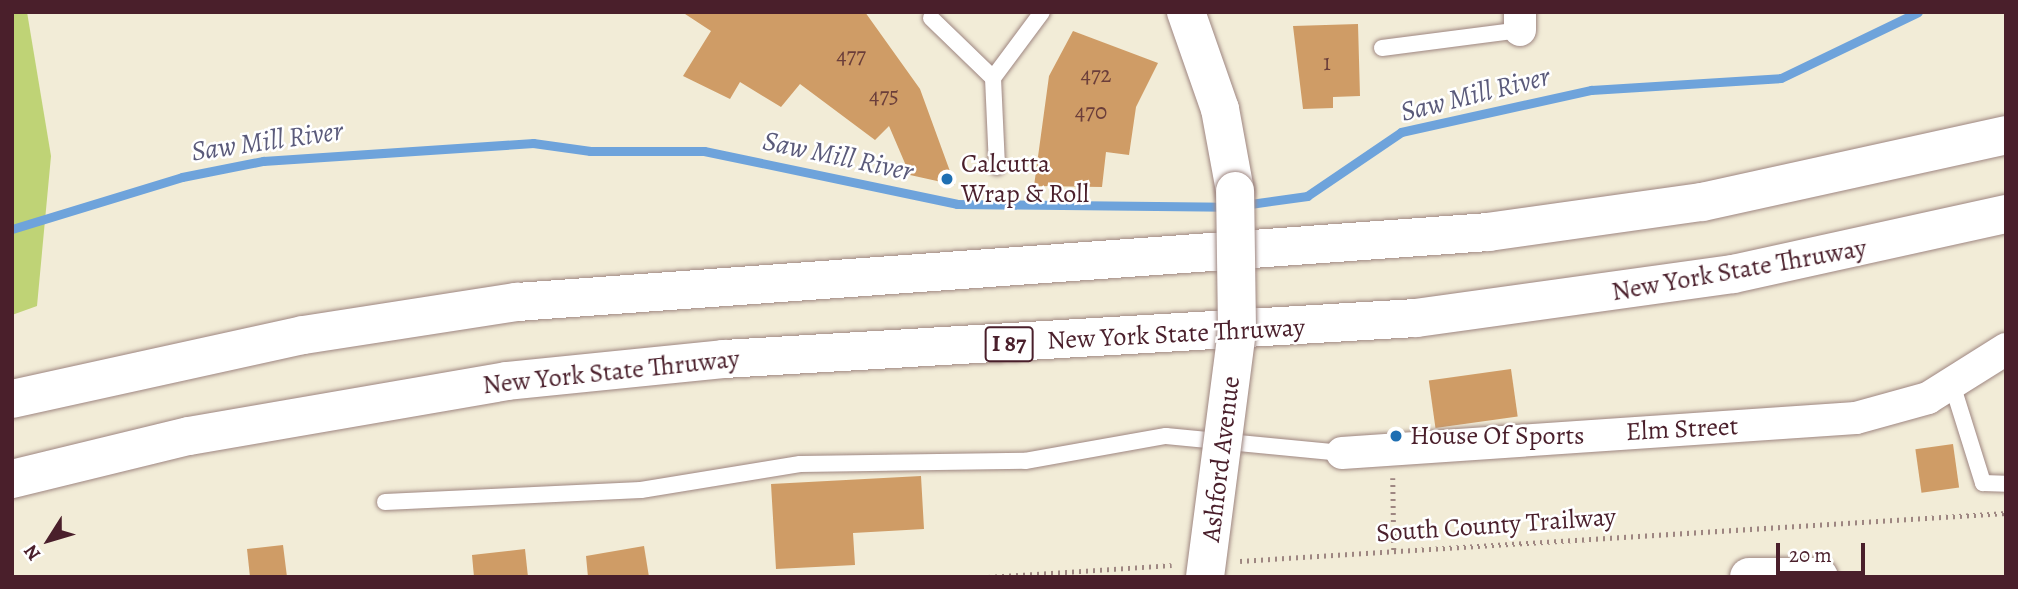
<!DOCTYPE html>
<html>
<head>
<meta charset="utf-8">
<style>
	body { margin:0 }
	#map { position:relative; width:2018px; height:589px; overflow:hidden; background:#f2ecd7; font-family:Alegreya,serif }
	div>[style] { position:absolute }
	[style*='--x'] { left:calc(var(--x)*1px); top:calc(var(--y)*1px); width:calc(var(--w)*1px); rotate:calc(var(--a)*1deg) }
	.green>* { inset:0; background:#bfd376 }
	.stream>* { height:9px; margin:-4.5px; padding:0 4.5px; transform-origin:4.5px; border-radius:4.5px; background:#6ea3db }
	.building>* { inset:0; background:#cf9c66; transform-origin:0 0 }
	.path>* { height:4.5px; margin-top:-2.25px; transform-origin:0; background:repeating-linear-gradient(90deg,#9e8681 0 2px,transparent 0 7px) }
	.roads { filter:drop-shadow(0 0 2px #9e8681) drop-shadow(0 0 2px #9e8681) }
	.service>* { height:16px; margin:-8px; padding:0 8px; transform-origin:8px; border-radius:8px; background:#fff }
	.minor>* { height:32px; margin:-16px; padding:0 16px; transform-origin:16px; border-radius:16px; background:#fff }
	.secondary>* { height:38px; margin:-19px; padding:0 19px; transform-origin:19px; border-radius:19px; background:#fff }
	.trunk>* { height:38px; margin:-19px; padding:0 19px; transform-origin:19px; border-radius:19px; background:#fff }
	.motorway>* { height:38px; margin:-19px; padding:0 19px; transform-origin:19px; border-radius:19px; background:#fff }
	.bridges { filter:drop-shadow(0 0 2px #9e8681) drop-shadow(0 0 2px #9e8681) }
	.secondary-bridge>* { height:38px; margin:-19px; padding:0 19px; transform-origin:19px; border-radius:19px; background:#fff }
	.dots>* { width:19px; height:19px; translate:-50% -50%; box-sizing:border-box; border:4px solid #fff; border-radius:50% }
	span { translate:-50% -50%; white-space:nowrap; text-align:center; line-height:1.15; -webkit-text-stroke:5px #fff; paint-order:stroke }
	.number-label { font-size:23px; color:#6b3e3a }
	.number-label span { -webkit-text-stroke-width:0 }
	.shield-label span { padding:2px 5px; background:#fff; border:2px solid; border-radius:5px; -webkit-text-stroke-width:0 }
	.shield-label { font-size:24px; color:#4a1f2b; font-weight:700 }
	.poi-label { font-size:26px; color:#4a1f2b }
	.left { translate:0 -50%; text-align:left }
	.street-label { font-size:26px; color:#4a1f2b }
	.water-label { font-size:28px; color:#5a5a7a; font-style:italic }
	.frame { position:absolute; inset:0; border:14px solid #4a1f2b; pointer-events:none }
	.north { position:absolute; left:14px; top:505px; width:70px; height:70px; -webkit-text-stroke:5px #fff; paint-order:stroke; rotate:233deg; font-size:19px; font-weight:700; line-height:28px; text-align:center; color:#4a1f2b }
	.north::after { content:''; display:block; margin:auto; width:24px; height:32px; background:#4a1f2b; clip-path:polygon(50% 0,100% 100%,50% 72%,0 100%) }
	.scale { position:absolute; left:1776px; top:543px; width:89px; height:32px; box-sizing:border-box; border:4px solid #4a1f2b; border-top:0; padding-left:9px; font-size:21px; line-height:24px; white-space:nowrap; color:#4a1f2b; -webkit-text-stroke:5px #fff; paint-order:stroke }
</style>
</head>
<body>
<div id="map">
	<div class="green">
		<div style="clip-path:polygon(12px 12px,27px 12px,51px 156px,37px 306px,12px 315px)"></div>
	</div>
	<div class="stream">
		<div style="--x:1243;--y:205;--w:65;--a:-8"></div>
		<div style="--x:1307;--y:196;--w:114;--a:-34.2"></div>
		<div style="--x:1401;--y:132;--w:195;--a:-12.5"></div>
		<div style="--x:1591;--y:90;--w:190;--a:-3.6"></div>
		<div style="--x:1781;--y:78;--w:152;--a:-25.7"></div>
		<div style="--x:12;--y:229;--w:178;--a:-17"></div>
		<div style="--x:182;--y:177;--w:83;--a:-11.2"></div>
		<div style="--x:263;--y:161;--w:271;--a:-3.8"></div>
		<div style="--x:533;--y:143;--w:58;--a:8"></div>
		<div style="--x:590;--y:151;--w:114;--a:0"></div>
		<div style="--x:704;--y:151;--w:258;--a:11.8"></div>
		<div style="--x:957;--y:204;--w:269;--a:0.6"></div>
	</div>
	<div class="building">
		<div style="clip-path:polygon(682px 12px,865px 12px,920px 89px,955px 185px,910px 175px,889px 126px,875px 140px,800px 84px,781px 107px,740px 82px,730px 99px,683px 76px,711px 31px)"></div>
		<div style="clip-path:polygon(1358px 24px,1360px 96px,1333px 97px,1333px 108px,1303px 109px,1293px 26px)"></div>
		<div style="clip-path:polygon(1073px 31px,1158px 63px,1136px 107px,1129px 155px,1106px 152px,1102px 187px,1034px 186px,1049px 76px)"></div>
		<div style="left:1511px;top:369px;width:48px;height:83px;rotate:82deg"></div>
		<div style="left:1953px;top:444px;width:44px;height:38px;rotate:82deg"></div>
		<div style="clip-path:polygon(921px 476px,924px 529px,853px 533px,855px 565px,776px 569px,771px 484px)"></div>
		<div style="clip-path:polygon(283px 545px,287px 577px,250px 577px,247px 549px)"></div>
		<div style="clip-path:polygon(644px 546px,649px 577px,588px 577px,586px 556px)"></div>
		<div style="clip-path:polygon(525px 549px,528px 577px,474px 577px,472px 555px)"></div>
	</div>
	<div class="path">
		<div style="--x:1393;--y:478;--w:73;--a:89.2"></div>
		<div style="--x:1240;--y:561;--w:768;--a:-3.59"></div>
		<div style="--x:988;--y:577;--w:184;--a:-3.7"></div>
	</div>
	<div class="roads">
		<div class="service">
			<div style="--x:931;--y:18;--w:86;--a:44.1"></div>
			<div style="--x:993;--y:78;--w:89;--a:87.4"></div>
			<div style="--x:1382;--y:48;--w:139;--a:-7.4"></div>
			<div style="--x:993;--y:78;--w:82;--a:-53.4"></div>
			<div style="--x:1952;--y:384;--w:104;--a:72.6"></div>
			<div style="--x:1983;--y:483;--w:23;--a:2"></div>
			<div style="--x:385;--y:502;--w:256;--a:-2.7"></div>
			<div style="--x:641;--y:490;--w:161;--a:-9.3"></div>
			<div style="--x:800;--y:464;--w:225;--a:-0.8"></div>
			<div style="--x:1025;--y:461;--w:143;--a:-10.1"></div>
			<div style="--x:1166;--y:436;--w:177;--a:5.5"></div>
		</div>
		<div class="minor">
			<div style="--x:1520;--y:30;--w:18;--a:-90"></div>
			<div style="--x:1342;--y:453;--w:515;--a:-3.9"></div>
			<div style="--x:1856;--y:418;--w:75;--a:-15.5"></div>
			<div style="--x:1928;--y:398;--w:92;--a:-32.1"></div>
		</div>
		<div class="secondary">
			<div style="--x:1186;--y:12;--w:103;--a:70.7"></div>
			<div style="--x:1220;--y:109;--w:83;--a:79.6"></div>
		</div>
		<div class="trunk">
			<div style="--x:1749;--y:577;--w:70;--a:0"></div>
		</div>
		<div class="motorway">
			<div style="--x:12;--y:399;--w:298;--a:-12.4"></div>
			<div style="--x:303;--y:335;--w:217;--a:-8.8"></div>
			<div style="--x:517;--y:302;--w:974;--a:-4.12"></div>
			<div style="--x:1488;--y:232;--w:216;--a:-8"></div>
			<div style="--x:1702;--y:202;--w:311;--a:-12.4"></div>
			<div style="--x:12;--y:479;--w:182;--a:-13.7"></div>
			<div style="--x:189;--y:436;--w:323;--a:-9.8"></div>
			<div style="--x:507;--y:381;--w:218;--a:-5.8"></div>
			<div style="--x:724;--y:359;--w:693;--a:-3.39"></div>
			<div style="--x:1416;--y:318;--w:320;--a:-7.9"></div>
			<div style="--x:1733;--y:274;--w:280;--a:-12.4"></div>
		</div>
	</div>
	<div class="bridges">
		<div class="secondary-bridge">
			<div style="--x:1205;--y:577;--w:250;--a:-82.6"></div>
			<div style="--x:1237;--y:329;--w:138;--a:-90.8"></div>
		</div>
	</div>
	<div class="dots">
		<div style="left:947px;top:179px;background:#1f6fb2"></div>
		<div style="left:1396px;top:436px;background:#1f6fb2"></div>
	</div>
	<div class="number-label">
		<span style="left:851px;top:56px">477</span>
		<span style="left:1327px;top:63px">1</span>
		<span style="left:1096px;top:75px">472</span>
		<span style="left:884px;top:96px">475</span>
		<span style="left:1091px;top:112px">470</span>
	</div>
	<div class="shield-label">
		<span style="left:1009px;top:344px">I 87</span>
	</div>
	<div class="poi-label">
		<span class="left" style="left:961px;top:179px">Calcutta<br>Wrap &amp; Roll</span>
		<span class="left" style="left:1410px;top:436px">House Of Sports</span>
	</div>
	<div class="street-label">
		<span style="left:1739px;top:270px;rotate:-10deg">New York State Thruway</span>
		<span style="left:1176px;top:334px;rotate:-3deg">New York State Thruway</span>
		<span style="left:611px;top:372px;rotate:-6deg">New York State Thruway</span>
		<span style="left:1682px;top:429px;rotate:-3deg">Elm Street</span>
		<span style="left:1221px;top:459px;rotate:-83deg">Ashford Avenue</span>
		<span style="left:1496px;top:525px;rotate:-4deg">South County Trailway</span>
	</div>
	<div class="water-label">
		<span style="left:1475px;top:94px;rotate:-14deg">Saw Mill River</span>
		<span style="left:267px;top:141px;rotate:-8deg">Saw Mill River</span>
		<span style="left:838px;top:156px;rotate:12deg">Saw Mill River</span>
	</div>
	<div class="frame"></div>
	<div class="north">N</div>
	<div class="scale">20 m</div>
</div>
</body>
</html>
